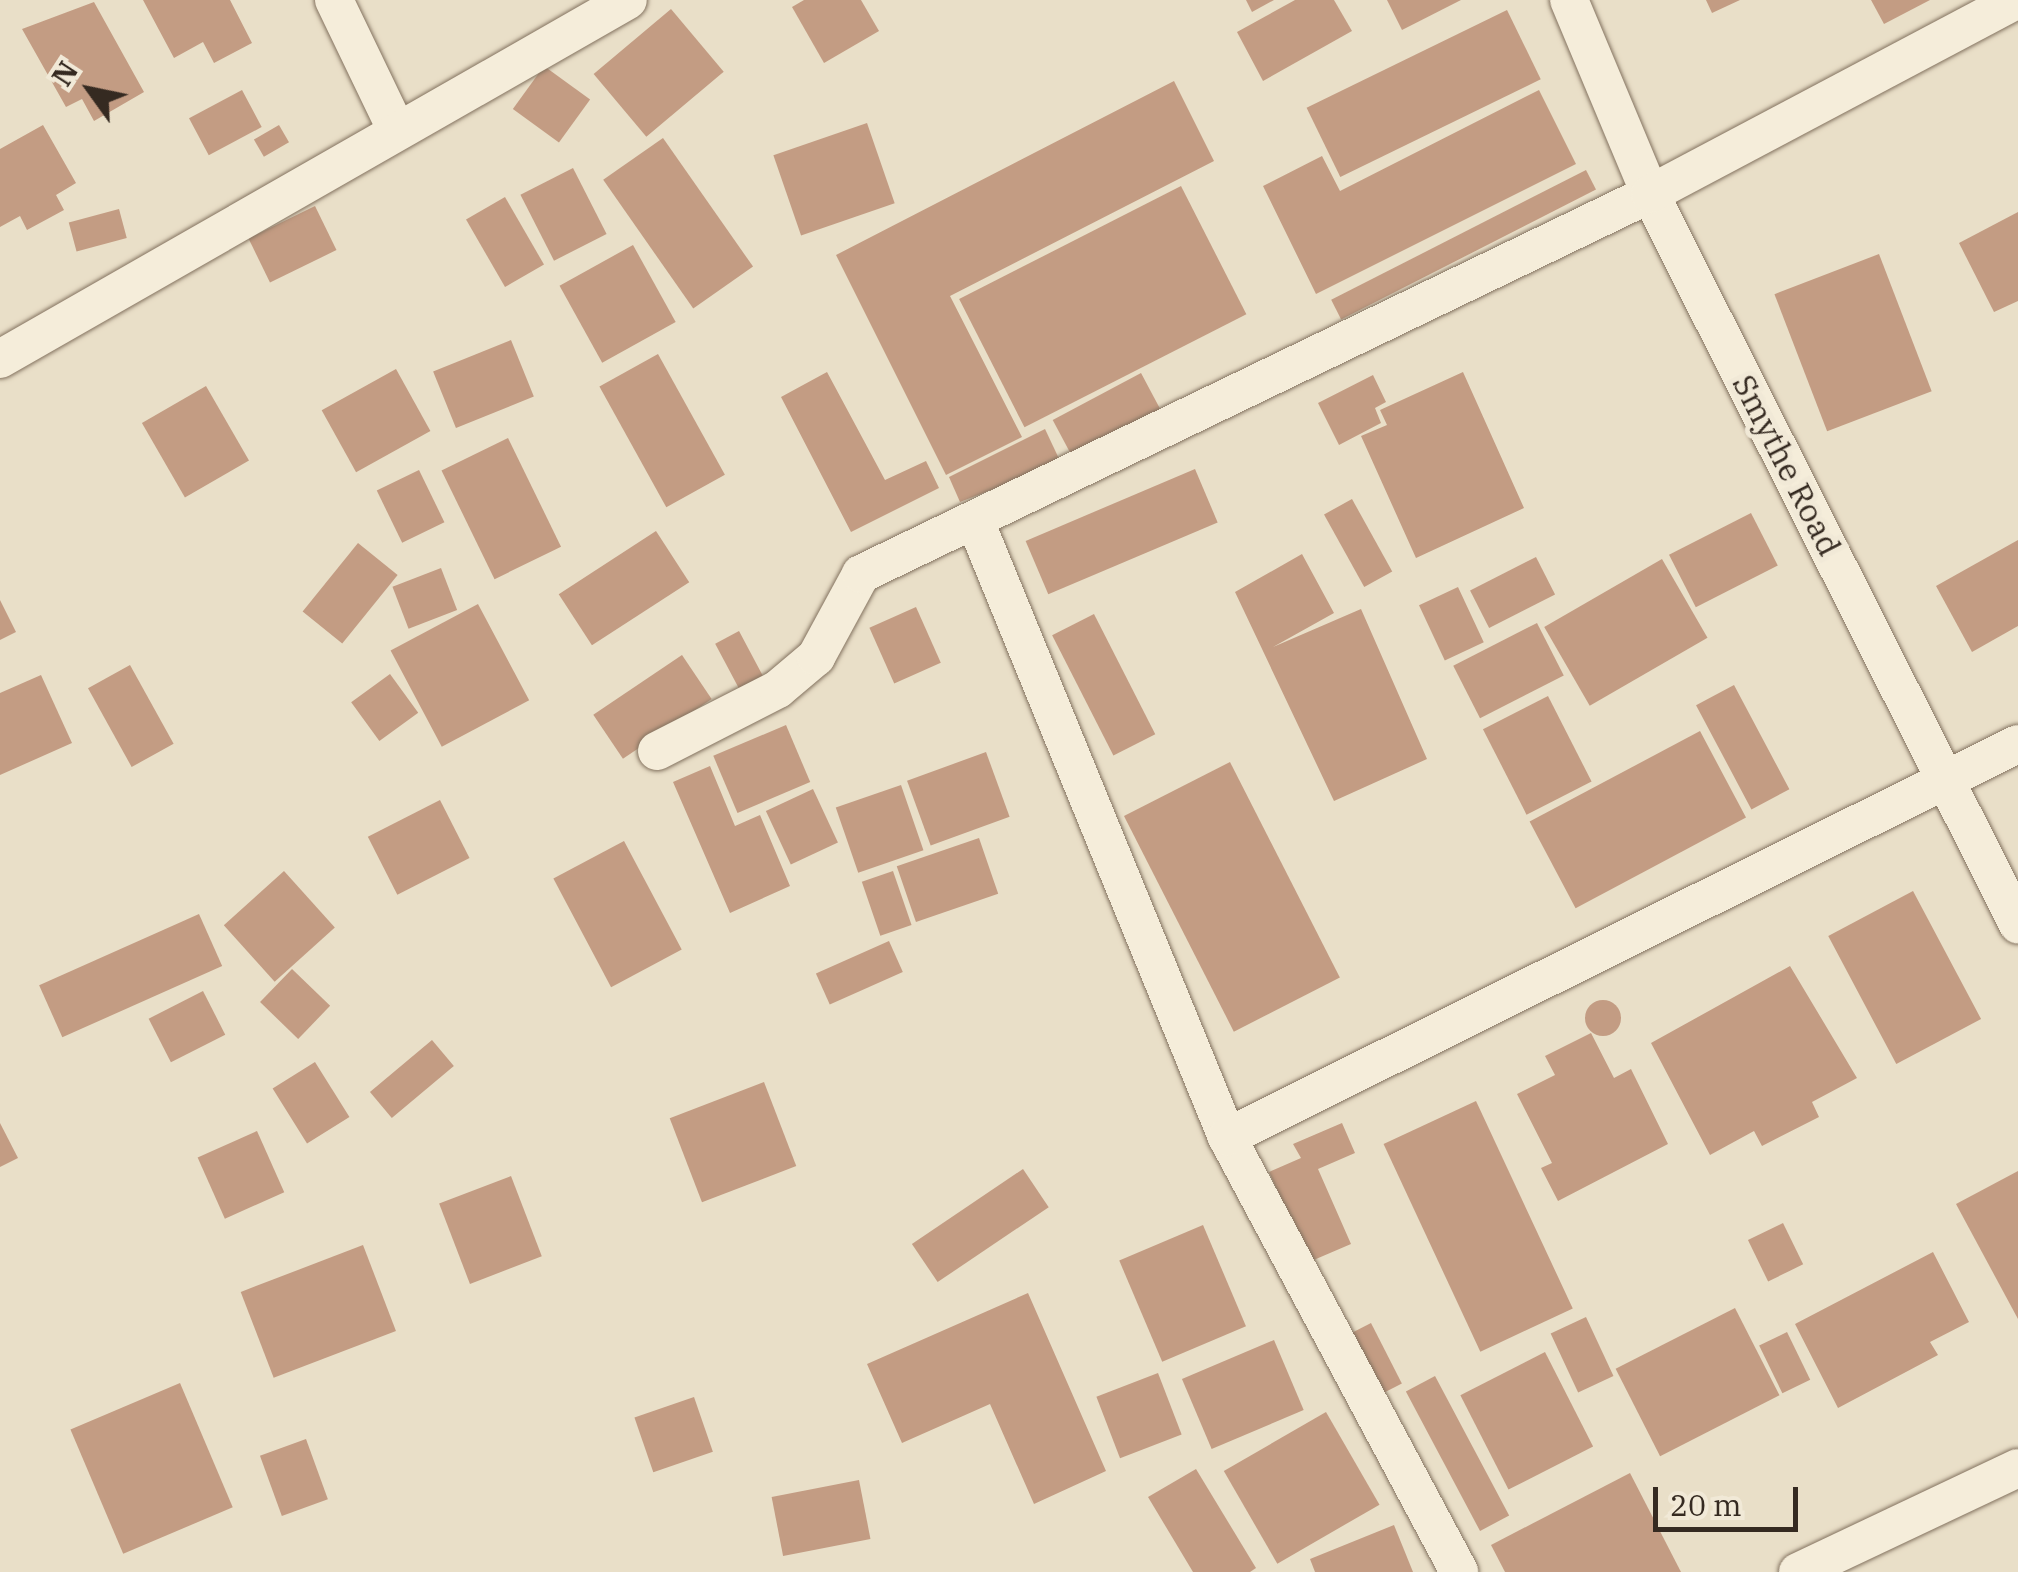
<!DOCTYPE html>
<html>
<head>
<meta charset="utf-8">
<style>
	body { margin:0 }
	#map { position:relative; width:2018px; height:1572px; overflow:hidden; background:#e9dfc8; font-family:"IBM Plex Serif",serif }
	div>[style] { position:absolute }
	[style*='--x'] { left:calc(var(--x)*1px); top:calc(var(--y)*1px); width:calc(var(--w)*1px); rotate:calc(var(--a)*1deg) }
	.building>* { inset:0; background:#c39c83; transform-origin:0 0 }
	.round { border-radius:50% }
	.roads { filter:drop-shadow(0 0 2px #83725f) drop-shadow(0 0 2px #83725f) }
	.minor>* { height:38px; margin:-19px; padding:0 19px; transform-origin:19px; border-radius:19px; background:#f5edda }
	span { translate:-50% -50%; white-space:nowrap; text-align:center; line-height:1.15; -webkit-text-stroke:10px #f1e9d7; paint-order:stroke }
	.street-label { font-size:32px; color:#352a21 }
	.north { position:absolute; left:40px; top:40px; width:100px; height:100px; -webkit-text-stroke:8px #f1e9d7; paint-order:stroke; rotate:303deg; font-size:28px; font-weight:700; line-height:40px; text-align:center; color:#352a21 }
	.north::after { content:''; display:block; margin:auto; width:35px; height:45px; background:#352a21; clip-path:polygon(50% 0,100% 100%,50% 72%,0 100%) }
	.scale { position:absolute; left:1653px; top:1487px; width:145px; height:45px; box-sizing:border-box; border:5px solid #352a21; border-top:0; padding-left:12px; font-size:30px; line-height:35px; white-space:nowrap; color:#352a21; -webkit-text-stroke:8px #f1e9d7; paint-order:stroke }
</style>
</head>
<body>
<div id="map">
	<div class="building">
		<div style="clip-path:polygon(143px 0,230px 0,252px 43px,214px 63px,203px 42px,174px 58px)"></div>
		<div style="clip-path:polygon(804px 0,861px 0,879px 31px,824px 63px,792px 7px)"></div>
		<div style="clip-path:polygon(1246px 0,1274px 0,1252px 12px)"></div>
		<div style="clip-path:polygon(1295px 0,1334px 0,1352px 31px,1263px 81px,1237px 32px)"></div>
		<div style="clip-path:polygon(1387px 0,1461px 0,1402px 30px)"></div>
		<div style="clip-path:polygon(1706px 0,1740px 0,1712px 13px)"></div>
		<div style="clip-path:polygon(1871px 0,1930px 0,1884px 24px)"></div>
		<div style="clip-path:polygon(94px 2px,144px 92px,94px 121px,82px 99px,66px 107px,22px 29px)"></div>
		<div style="left:671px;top:9px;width:82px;height:101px;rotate:50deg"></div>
		<div style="left:1507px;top:10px;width:77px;height:223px;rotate:64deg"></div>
		<div style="left:544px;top:66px;width:57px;height:53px;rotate:36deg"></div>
		<div style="clip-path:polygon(1174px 81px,1214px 161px,950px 296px,1022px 437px,946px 475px,836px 255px)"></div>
		<div style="left:242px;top:90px;width:42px;height:60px;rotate:62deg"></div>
		<div style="clip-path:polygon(1539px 90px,1576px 164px,1316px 294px,1263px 186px,1322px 156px,1340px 191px)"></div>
		<div style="left:867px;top:123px;width:85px;height:99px;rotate:71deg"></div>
		<div style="clip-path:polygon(43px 125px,76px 183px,56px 195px,64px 210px,27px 230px,20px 216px,0 227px,0 149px)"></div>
		<div style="left:279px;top:125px;width:20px;height:29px;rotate:60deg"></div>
		<div style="left:663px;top:138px;width:157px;height:73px;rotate:55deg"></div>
		<div style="left:573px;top:168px;width:74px;height:59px;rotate:63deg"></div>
		<div style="left:1586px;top:170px;width:22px;height:286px;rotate:63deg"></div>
		<div style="left:1181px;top:186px;width:144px;height:249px;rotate:63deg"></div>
		<div style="left:505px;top:197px;width:78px;height:45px;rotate:60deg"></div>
		<div style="left:315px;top:206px;width:49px;height:74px;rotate:64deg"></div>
		<div style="left:119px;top:209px;width:30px;height:52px;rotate:75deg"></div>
		<div style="clip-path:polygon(2018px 212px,2018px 301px,1994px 312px,1959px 243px)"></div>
		<div style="left:633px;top:245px;width:88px;height:84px;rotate:61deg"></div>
		<div style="left:1879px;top:254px;width:147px;height:112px;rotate:69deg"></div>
		<div style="left:511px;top:340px;width:61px;height:84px;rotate:68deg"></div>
		<div style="left:658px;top:354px;width:138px;height:67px;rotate:61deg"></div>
		<div style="left:396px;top:369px;width:71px;height:85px;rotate:61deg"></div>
		<div style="clip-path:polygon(827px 372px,885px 480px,926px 461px,939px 488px,851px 532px,781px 397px)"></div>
		<div style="clip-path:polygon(1463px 372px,1524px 508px,1416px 558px,1361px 436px,1387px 425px,1380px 410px)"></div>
		<div style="left:1141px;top:373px;width:42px;height:100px;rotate:62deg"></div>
		<div style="clip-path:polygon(1373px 375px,1386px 402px,1375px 408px,1381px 423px,1339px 445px,1318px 403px)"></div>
		<div style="left:206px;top:386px;width:86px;height:74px;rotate:60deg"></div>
		<div style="clip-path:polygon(1045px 429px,1061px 463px,960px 502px,949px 477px)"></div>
		<div style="left:508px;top:438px;width:121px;height:74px;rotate:64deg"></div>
		<div style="left:1195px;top:469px;width:58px;height:184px;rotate:67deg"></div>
		<div style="left:419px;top:470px;width:58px;height:47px;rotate:64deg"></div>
		<div style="left:1352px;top:499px;width:83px;height:32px;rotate:61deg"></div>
		<div style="left:1751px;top:513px;width:59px;height:92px;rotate:63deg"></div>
		<div style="left:656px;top:531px;width:61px;height:116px;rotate:57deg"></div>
		<div style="clip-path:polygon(2018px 540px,2018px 626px,1972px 652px,1936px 586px)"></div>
		<div style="left:358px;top:543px;width:51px;height:88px;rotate:39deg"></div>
		<div style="clip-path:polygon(1302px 554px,1334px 613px,1273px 647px,1361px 609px,1427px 759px,1334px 801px,1235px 592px)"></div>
		<div style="left:1536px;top:557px;width:42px;height:74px;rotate:63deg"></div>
		<div style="left:1662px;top:559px;width:91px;height:136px;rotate:60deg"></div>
		<div style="left:441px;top:568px;width:45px;height:52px;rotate:69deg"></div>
		<div style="left:1458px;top:587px;width:61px;height:43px;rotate:65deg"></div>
		<div style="clip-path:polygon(0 600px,16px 632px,0 640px)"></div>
		<div style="left:478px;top:604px;width:109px;height:99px;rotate:62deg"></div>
		<div style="left:916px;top:607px;width:61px;height:51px;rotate:66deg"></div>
		<div style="left:1094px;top:614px;width:135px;height:47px;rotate:63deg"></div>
		<div style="left:1537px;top:623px;width:59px;height:94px;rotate:63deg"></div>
		<div style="left:739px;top:631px;width:59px;height:27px;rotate:62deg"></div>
		<div style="left:682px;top:655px;width:53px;height:107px;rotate:56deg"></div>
		<div style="left:130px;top:665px;width:90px;height:48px;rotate:61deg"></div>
		<div style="left:390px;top:674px;width:48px;height:48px;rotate:54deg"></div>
		<div style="clip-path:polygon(41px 675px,72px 743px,0 775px,0 693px)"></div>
		<div style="left:1734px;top:685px;width:118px;height:43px;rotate:62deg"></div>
		<div style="left:1548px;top:696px;width:96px;height:73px;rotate:63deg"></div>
		<div style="left:786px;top:725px;width:62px;height:79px;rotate:67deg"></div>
		<div style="left:1700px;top:731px;width:98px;height:193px;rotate:62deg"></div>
		<div style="left:986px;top:752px;width:69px;height:84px;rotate:70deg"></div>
		<div style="left:1230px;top:762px;width:242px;height:119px;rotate:63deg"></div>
		<div style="clip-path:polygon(710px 766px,735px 826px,760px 815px,790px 886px,730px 913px,673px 782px)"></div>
		<div style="left:901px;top:785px;width:69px;height:69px;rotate:71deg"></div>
		<div style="left:813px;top:789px;width:59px;height:52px;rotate:65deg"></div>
		<div style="left:440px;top:800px;width:65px;height:81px;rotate:63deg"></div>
		<div style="left:979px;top:838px;width:59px;height:87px;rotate:71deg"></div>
		<div style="left:624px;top:841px;width:123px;height:80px;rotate:62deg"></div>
		<div style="left:284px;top:871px;width:76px;height:81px;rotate:48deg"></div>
		<div style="left:893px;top:871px;width:57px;height:33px;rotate:71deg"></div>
		<div style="left:1913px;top:891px;width:145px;height:96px;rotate:62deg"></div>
		<div style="left:199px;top:914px;width:57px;height:175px;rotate:66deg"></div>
		<div style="left:889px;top:941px;width:34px;height:80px;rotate:66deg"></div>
		<div style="clip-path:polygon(1790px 966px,1857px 1078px,1812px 1102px,1819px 1117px,1762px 1146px,1754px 1131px,1710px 1155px,1651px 1043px)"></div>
		<div style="left:292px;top:969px;width:53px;height:46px;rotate:44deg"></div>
		<div style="left:203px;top:991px;width:49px;height:61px;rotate:63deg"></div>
		<div class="round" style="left:1585px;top:1000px;width:36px;height:36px"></div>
		<div style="clip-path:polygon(1591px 1033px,1614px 1078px,1631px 1069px,1668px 1144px,1558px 1201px,1541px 1168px,1552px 1163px,1517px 1094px,1555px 1075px,1545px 1056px)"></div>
		<div style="left:432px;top:1040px;width:34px;height:81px;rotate:50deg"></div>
		<div style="left:315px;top:1062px;width:65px;height:50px;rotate:58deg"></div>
		<div style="left:764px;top:1082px;width:90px;height:101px;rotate:69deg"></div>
		<div style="left:1476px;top:1101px;width:229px;height:102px;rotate:65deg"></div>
		<div style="clip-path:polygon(0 1123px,18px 1158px,0 1167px)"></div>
		<div style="clip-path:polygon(1342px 1123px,1355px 1153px,1318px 1169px,1351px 1244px,1309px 1262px,1269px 1172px,1301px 1158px,1293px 1144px)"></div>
		<div style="left:257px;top:1131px;width:67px;height:65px;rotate:66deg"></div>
		<div style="left:1023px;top:1169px;width:46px;height:134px;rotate:56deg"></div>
		<div style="clip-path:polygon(2018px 1171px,2018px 1319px,1956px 1204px)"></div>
		<div style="left:511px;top:1176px;width:86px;height:77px;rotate:69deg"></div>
		<div style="left:1783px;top:1223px;width:46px;height:39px;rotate:64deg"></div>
		<div style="left:1203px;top:1225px;width:110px;height:91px;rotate:67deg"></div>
		<div style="left:363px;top:1245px;width:92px;height:131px;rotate:69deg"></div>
		<div style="clip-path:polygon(1933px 1252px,1969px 1322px,1930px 1342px,1938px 1355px,1838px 1408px,1795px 1324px)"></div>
		<div style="clip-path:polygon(1028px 1293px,1106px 1471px,1034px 1504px,990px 1404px,902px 1443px,867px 1364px)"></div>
		<div style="left:1735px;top:1308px;width:98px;height:134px;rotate:63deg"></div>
		<div style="left:1586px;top:1317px;width:65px;height:39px;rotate:65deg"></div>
		<div style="left:1371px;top:1323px;width:68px;height:29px;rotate:63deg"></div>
		<div style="left:1787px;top:1332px;width:53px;height:31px;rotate:64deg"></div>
		<div style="left:1274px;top:1340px;width:76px;height:100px;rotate:67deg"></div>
		<div style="left:1545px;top:1352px;width:106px;height:95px;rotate:63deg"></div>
		<div style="left:1158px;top:1373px;width:66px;height:66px;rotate:69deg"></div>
		<div style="left:1435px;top:1376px;width:158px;height:33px;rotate:62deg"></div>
		<div style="left:180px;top:1383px;width:135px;height:119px;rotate:67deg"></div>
		<div style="left:694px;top:1397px;width:58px;height:63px;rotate:71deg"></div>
		<div style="left:1326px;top:1412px;width:107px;height:118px;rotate:60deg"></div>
		<div style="left:306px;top:1439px;width:64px;height:49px;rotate:70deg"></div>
		<div style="clip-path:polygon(1196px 1469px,1256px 1568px,1250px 1572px,1193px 1572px,1148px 1497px)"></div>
		<div style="clip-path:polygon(1630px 1473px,1681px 1572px,1505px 1572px,1491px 1545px)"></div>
		<div style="left:859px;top:1480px;width:60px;height:89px;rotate:79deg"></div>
		<div style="clip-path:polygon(1394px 1525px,1413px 1572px,1315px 1572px,1310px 1559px)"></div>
	</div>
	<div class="roads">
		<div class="minor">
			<div style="--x:334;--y:0;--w:145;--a:64.3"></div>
			<div style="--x:1569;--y:0;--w:210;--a:67.3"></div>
			<div style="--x:1650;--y:194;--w:818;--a:63.25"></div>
			<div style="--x:0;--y:359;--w:723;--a:-29.75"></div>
			<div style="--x:975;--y:521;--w:666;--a:67.75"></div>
			<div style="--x:1227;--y:1137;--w:493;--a:61.9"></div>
			<div style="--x:657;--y:751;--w:136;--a:-27.1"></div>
			<div style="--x:778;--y:689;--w:50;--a:-40.1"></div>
			<div style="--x:816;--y:657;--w:94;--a:-61.5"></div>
			<div style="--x:861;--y:574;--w:876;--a:-25.72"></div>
			<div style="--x:1650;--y:194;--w:414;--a:-27.9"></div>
			<div style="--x:1227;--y:1137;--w:883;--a:-26.42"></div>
			<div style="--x:1798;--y:1572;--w:243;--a:-25.3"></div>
		</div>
	</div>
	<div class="street-label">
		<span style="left:1787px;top:465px;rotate:63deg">Smythe Road</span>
	</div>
	<div class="north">N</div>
	<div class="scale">20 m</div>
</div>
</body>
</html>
